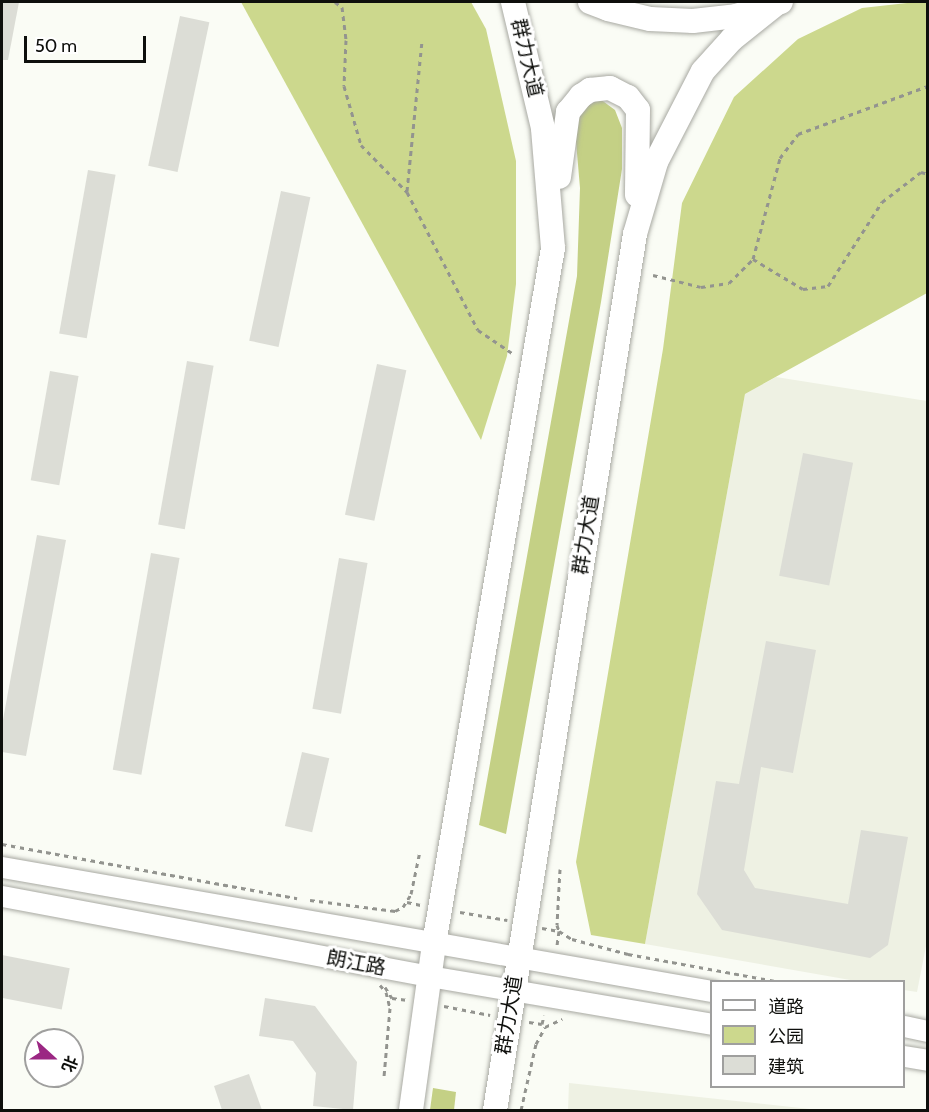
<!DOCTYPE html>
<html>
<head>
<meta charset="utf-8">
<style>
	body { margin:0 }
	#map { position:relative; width:929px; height:1112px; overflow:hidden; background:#fafcf5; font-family:Cabin,"Noto Sans SC",sans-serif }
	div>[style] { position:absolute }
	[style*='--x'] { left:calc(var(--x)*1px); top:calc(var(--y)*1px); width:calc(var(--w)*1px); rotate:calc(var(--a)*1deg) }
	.built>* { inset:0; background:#eef1e3 }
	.green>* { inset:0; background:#ccd88d }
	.forest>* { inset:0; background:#c4d085 }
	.building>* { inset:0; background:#dcddd6; transform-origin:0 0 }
	.path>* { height:3px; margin-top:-1.5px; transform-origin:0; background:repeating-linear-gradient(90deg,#93948f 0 4.5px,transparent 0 9px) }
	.roads { filter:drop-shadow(0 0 2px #a8a9a2) drop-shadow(0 0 2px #a8a9a2) }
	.secondary>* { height:21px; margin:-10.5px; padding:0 10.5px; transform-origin:10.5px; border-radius:10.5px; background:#fff }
	.primary>* { height:24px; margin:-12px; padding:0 12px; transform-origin:12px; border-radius:12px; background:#fff }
	.trunk>* { height:24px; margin:-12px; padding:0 12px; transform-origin:12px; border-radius:12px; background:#fff }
	span { translate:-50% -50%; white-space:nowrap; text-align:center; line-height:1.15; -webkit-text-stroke:6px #fff; paint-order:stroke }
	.street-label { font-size:20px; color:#0e0f0c }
	.frame { position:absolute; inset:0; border:3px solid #0e0f0c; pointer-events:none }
	.legend { position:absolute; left:710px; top:980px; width:195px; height:108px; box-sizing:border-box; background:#fff; border:2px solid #9f9f9e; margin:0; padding:8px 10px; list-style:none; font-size:18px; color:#0e0f0c }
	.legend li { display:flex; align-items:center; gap:12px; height:30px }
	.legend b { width:30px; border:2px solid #9f9f9e }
	.north { position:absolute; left:24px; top:1028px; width:60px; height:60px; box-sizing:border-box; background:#fff; border:2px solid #9f9f9e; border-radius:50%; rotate:111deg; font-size:16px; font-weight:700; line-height:24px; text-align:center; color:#0e0f0c }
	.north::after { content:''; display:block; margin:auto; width:21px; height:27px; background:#9b2783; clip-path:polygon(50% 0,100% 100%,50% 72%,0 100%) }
	.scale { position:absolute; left:24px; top:36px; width:122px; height:27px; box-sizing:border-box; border:3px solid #0e0f0c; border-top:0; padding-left:8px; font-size:18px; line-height:21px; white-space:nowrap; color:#0e0f0c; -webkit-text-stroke:4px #fff; paint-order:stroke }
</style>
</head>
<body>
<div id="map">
	<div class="built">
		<div style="clip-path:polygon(776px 377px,927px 401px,928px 936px,917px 992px,904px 990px,904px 982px,856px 981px,645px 944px,745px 394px)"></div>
		<div style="clip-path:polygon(569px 1083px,819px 1110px,568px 1110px)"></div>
	</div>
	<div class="green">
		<div style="clip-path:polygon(241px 2px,471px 2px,486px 29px,516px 161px,516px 284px,507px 356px,481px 440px)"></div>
		<div style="clip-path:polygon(916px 2px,928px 2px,927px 293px,745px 394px,645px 944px,591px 935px,576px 862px,663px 349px,682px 203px,734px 97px,798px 39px,862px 8px)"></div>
	</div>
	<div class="forest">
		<div style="clip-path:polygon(600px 99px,615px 110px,622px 128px,622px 169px,601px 302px,506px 834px,479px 825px,577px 276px,580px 188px,575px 130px,583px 108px)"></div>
		<div style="clip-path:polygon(433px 1088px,456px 1092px,454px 1110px,430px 1110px)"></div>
	</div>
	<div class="building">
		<div style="clip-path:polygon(2px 2px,19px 2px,8px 60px,2px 60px)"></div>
		<div style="left:180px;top:16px;width:30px;height:153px;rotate:12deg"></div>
		<div style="left:88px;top:170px;width:28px;height:166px;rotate:10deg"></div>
		<div style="left:281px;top:191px;width:30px;height:153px;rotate:12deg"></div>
		<div style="left:187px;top:361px;width:27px;height:166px;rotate:10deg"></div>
		<div style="left:377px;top:364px;width:30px;height:154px;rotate:12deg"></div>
		<div style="left:50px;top:371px;width:29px;height:111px;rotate:10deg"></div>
		<div style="left:803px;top:453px;width:51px;height:125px;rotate:11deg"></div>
		<div style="clip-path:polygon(37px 535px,66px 540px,26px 756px,2px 752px,2px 725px)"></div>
		<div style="left:151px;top:553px;width:29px;height:220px;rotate:10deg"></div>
		<div style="left:339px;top:558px;width:29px;height:153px;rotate:10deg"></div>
		<div style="clip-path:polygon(766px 641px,816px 650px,793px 773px,761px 767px,744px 870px,755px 888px,848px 904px,861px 830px,908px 837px,888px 945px,870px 958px,722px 930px,697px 894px,716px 781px,739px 784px)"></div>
		<div style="left:302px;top:752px;width:28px;height:76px;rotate:13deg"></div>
		<div style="left:2px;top:955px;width:69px;height:42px;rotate:11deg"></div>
		<div style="clip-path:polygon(265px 998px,315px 1006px,357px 1062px,353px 1110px,313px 1106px,316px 1073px,293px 1041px,259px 1036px)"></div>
		<div style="clip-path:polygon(249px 1074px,262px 1110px,222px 1110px,214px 1086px)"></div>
	</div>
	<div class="path">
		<div style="--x:335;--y:2;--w:9;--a:36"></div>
		<div style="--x:342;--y:7;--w:33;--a:83"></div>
		<div style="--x:346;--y:40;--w:46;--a:92.5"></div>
		<div style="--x:344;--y:86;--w:61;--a:73.9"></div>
		<div style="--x:361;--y:145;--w:66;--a:45.6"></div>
		<div style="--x:407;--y:192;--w:155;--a:62.8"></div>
		<div style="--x:478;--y:330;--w:41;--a:34.1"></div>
		<div style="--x:407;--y:191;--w:151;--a:-84.3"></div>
		<div style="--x:753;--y:259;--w:58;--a:31"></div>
		<div style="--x:803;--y:289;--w:25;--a:-7"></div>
		<div style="--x:828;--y:286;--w:100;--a:-57.3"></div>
		<div style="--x:882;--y:202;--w:49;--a:-37.6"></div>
		<div style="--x:921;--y:172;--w:7;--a:16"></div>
		<div style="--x:653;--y:275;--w:49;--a:14"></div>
		<div style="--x:701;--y:287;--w:28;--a:-8"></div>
		<div style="--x:729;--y:283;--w:34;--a:-45"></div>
		<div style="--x:753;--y:259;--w:105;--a:-75"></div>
		<div style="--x:780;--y:158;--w:30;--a:-53"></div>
		<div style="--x:798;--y:134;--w:139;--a:-20.3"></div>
		<div style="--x:2;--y:844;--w:300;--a:10.4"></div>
		<div style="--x:560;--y:869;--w:56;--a:93.1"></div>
		<div style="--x:557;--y:925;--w:6;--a:72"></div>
		<div style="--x:559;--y:931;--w:15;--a:32"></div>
		<div style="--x:572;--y:939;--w:58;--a:15"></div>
		<div style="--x:628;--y:954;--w:155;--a:10.4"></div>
		<div style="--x:310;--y:900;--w:86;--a:7.4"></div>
		<div style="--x:395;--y:911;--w:9;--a:-27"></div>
		<div style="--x:403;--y:907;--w:15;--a:-58"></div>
		<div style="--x:411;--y:894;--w:44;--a:-78.2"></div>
		<div style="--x:407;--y:902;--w:14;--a:12"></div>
		<div style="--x:460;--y:912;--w:48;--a:9.7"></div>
		<div style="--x:542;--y:928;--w:17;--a:10"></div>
		<div style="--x:559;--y:931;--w:15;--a:98"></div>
		<div style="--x:380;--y:985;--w:9;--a:49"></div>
		<div style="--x:386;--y:992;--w:16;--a:76"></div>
		<div style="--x:390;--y:1008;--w:68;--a:95"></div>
		<div style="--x:385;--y:987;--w:13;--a:58"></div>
		<div style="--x:392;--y:998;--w:16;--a:7"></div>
		<div style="--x:444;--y:1006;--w:47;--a:11.1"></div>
		<div style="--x:529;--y:1022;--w:13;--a:9"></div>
		<div style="--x:542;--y:1024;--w:9;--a:-77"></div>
		<div style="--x:521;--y:1110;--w:68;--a:-77.2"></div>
		<div style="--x:536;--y:1044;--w:19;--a:-62"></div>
		<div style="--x:545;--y:1027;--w:19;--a:-25"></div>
	</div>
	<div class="roads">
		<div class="secondary">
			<div style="--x:2;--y:867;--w:721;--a:9.91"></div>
			<div style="--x:2;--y:896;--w:434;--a:10.6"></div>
			<div style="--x:429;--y:976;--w:287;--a:9.6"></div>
			<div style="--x:904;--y:1026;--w:25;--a:12"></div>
			<div style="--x:904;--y:1056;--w:24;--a:9"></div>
		</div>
		<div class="primary">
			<div style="--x:559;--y:177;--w:66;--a:-82.1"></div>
			<div style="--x:568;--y:112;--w:21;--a:-51"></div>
			<div style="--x:581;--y:96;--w:11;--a:-34"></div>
			<div style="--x:590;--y:90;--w:20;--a:-6"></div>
			<div style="--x:610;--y:88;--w:20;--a:27"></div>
			<div style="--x:628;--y:97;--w:16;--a:52"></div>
			<div style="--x:638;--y:110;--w:85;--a:90.7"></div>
			<div style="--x:411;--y:1110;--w:168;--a:-82.1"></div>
			<div style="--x:434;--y:944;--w:706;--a:-80.3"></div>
			<div style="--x:553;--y:248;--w:120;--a:-94.8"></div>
			<div style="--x:543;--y:128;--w:130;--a:-103.4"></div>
			<div style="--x:495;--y:1110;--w:887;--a:-80.92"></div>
			<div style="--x:635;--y:234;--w:75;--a:-73.7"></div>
			<div style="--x:656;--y:162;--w:102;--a:-62.7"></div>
			<div style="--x:703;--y:71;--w:43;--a:-47.8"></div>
			<div style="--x:732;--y:39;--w:56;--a:-38.5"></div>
		</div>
		<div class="trunk">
			<div style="--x:590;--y:2;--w:19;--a:21"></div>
			<div style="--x:608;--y:9;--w:43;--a:13.4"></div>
			<div style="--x:650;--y:19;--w:43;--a:2.7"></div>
			<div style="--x:693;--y:21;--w:43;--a:-6.6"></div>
			<div style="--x:736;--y:16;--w:47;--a:-17.3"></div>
		</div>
	</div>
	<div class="street-label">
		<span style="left:527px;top:58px;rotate:77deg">群力大道</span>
		<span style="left:586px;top:535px;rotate:-81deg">群力大道</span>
		<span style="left:356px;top:963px;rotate:11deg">朗江路</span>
		<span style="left:509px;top:1015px;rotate:-81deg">群力大道</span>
	</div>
	<div class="frame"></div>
	<ul class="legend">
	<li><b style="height:8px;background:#fff"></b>道路</li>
	<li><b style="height:16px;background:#ccd88d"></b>公园</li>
	<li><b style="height:16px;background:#dcddd6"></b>建筑</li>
	</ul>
	<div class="north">北</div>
	<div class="scale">50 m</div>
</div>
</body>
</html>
